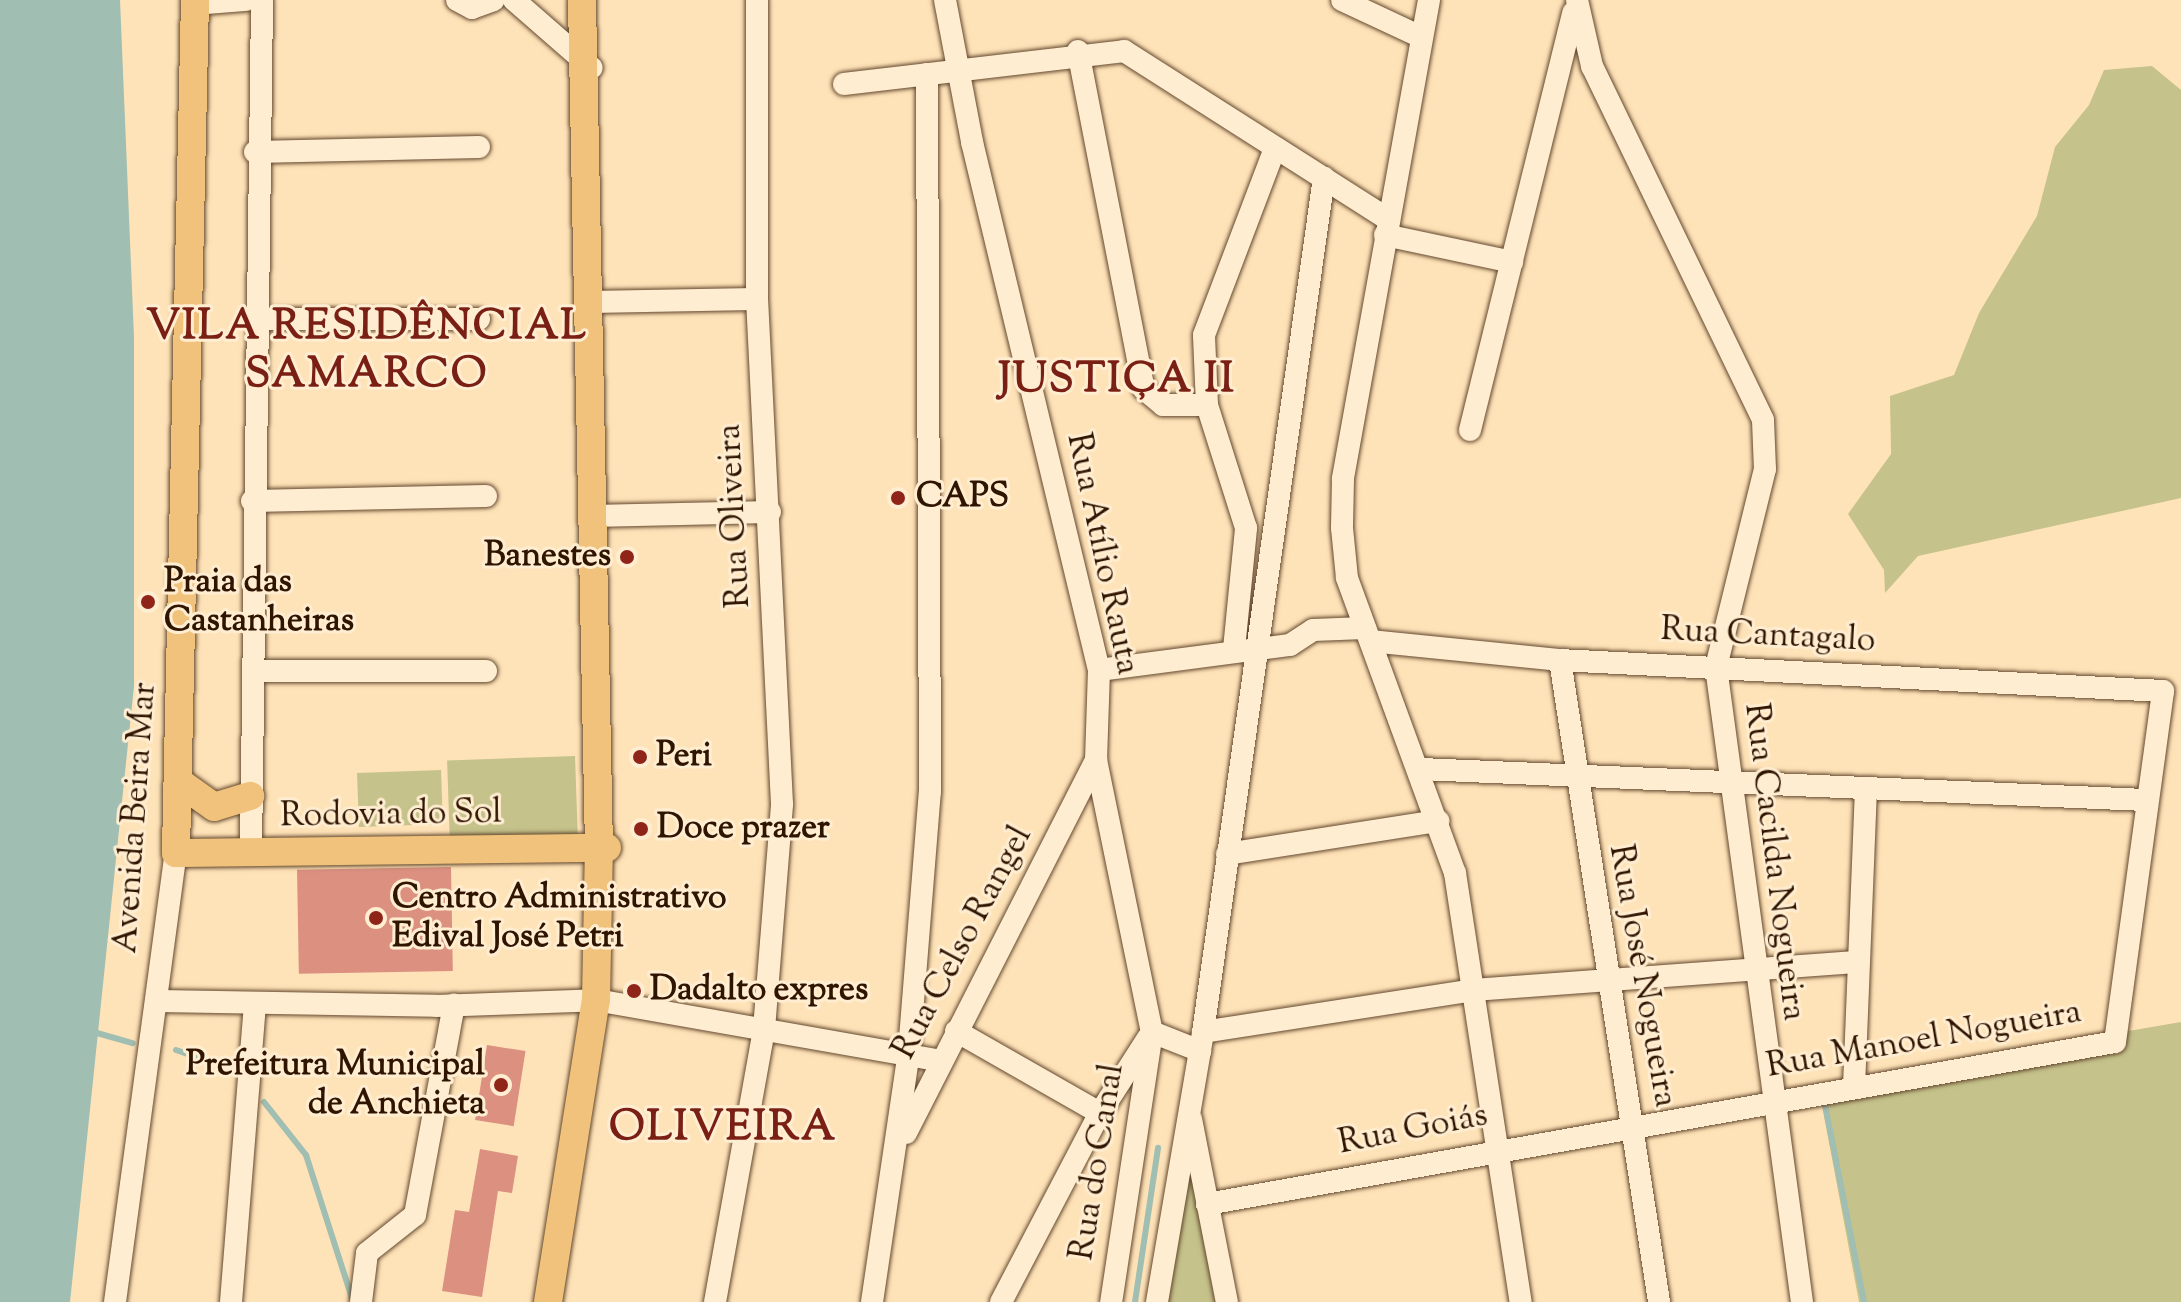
<!DOCTYPE html>
<html>
<head>
<meta charset="utf-8">
<style>
	body { margin:0 }
	#map { position:relative; width:2181px; height:1302px; overflow:hidden; background:#ffe3b8; font-family:"Sorts Mill Goudy",serif }
	div>[style] { position:absolute }
	[style*='--x'] { left:calc(var(--x)*1px); top:calc(var(--y)*1px); width:calc(var(--w)*1px); rotate:calc(var(--a)*1deg) }
	.green>* { inset:0; background:#c5c28b; transform-origin:0 0 }
	.water>* { inset:0; background:#a0beb1 }
	.stream>* { height:6px; margin:-3px; padding:0 3px; transform-origin:3px; border-radius:3px; background:#a0beb1 }
	.building>* { inset:0; background:#db9080; transform-origin:0 0 }
	.roads { filter:drop-shadow(0 0 2px #63482e) drop-shadow(0 0 2px #63482e) }
	.minor>* { height:22px; margin:-11px; padding:0 11px; transform-origin:11px; border-radius:11px; background:#ffedd1 }
	.major>* { height:28px; margin:-14px; padding:0 14px; transform-origin:14px; border-radius:14px; background:#f0c27c }
	.dots>* { width:22px; height:22px; translate:-50% -50%; box-sizing:border-box; border:4px solid #ffedd1; border-radius:50% }
	span { translate:-50% -50%; white-space:nowrap; text-align:center; line-height:1.15; -webkit-text-stroke:6px #ffedd1; paint-order:stroke }
	.poi-label { font-size:34px; color:#2f1400; font-weight:700 }
	.left { translate:0 -50%; text-align:left }
	.right { translate:-100% -50%; text-align:right }
	.street-label { font-size:34px; color:#2f1400 }
	.district-label { font-size:42px; color:#7a1f14; font-weight:700; letter-spacing:2px }
</style>
</head>
<body>
<div id="map">
	<div class="green">
		<div style="clip-path:polygon(2152px 66px,2181px 90px,2181px 498px,1918px 556px,1885px 593px,1884px 570px,1848px 514px,1891px 454px,1890px 396px,1954px 375px,1979px 313px,2037px 216px,2055px 147px,2089px 105px,2104px 70px)"></div>
		<div style="left:575px;top:756px;width:81px;height:128px;rotate:88deg"></div>
		<div style="left:441px;top:770px;width:54px;height:84px;rotate:88deg"></div>
		<div style="clip-path:polygon(2181px 1022px,2181px 1302px,1859px 1302px,1818px 1084px)"></div>
		<div style="clip-path:polygon(1188px 1153px,1215px 1302px,1164px 1302px)"></div>
	</div>
	<div class="water">
		<div style="clip-path:polygon(0 0,120px 0,134px 337px,134px 686px,70px 1302px,0 1302px)"></div>
	</div>
	<div class="stream">
		<div style="--x:97;--y:1033;--w:37;--a:16"></div>
		<div style="--x:176;--y:1050;--w:24;--a:19"></div>
		<div style="--x:264;--y:1102;--w:68;--a:51.6"></div>
		<div style="--x:306;--y:1155;--w:150;--a:72.2"></div>
		<div style="--x:1825;--y:1105;--w:201;--a:78.8"></div>
		<div style="--x:1135;--y:1302;--w:156;--a:-81.5"></div>
	</div>
	<div class="building">
		<div style="left:451px;top:867px;width:104px;height:154px;rotate:89deg"></div>
		<div style="left:487px;top:1045px;width:39px;height:76px;rotate:9deg"></div>
		<div style="clip-path:polygon(480px 1149px,518px 1156px,512px 1193px,498px 1191px,482px 1297px,442px 1291px,455px 1210px,469px 1212px)"></div>
	</div>
	<div class="roads">
		<div class="minor">
			<div style="--x:457;--y:0;--w:17;--a:28"></div>
			<div style="--x:472;--y:8;--w:23;--a:-20"></div>
			<div style="--x:514;--y:0;--w:103;--a:41.1"></div>
			<div style="--x:945;--y:0;--w:145;--a:79.2"></div>
			<div style="--x:972;--y:142;--w:543;--a:76.48"></div>
			<div style="--x:1099;--y:670;--w:90;--a:91.9"></div>
			<div style="--x:1096;--y:760;--w:278;--a:78.4"></div>
			<div style="--x:1152;--y:1032;--w:273;--a:98.6"></div>
			<div style="--x:1342;--y:0;--w:87;--a:25.1"></div>
			<div style="--x:1429;--y:0;--w:487;--a:100.2"></div>
			<div style="--x:1343;--y:479;--w:49;--a:91.2"></div>
			<div style="--x:1342;--y:528;--w:50;--a:84.3"></div>
			<div style="--x:1347;--y:578;--w:314;--a:69.9"></div>
			<div style="--x:1455;--y:873;--w:434;--a:81.3"></div>
			<div style="--x:1577;--y:0;--w:68;--a:77.2"></div>
			<div style="--x:1592;--y:66;--w:393;--a:64.2"></div>
			<div style="--x:1763;--y:420;--w:49;--a:87.7"></div>
			<div style="--x:1765;--y:469;--w:204;--a:103.9"></div>
			<div style="--x:1716;--y:667;--w:641;--a:82.29"></div>
			<div style="--x:195;--y:4;--w:51;--a:-4.5"></div>
			<div style="--x:1078;--y:51;--w:344;--a:79"></div>
			<div style="--x:1144;--y:389;--w:25;--a:40"></div>
			<div style="--x:1163;--y:405;--w:44;--a:0"></div>
			<div style="--x:844;--y:84;--w:282;--a:-6.7"></div>
			<div style="--x:1124;--y:51;--w:314;--a:32.5"></div>
			<div style="--x:255;--y:152;--w:224;--a:-1.3"></div>
			<div style="--x:1385;--y:235;--w:130;--a:12"></div>
			<div style="--x:588;--y:302;--w:169;--a:-1"></div>
			<div style="--x:255;--y:319;--w:224;--a:0"></div>
			<div style="--x:1470;--y:430;--w:430;--a:-76.1"></div>
			<div style="--x:252;--y:501;--w:234;--a:-1.2"></div>
			<div style="--x:592;--y:516;--w:178;--a:-1.3"></div>
			<div style="--x:1234;--y:649;--w:122;--a:-84.3"></div>
			<div style="--x:1246;--y:528;--w:129;--a:-107.6"></div>
			<div style="--x:1207;--y:405;--w:70;--a:-92.5"></div>
			<div style="--x:1204;--y:335;--w:200;--a:-69.2"></div>
			<div style="--x:1560;--y:660;--w:650;--a:81.23"></div>
			<div style="--x:1099;--y:670;--w:193;--a:-7.5"></div>
			<div style="--x:1290;--y:645;--w:27;--a:-33"></div>
			<div style="--x:1313;--y:630;--w:52;--a:-2.2"></div>
			<div style="--x:254;--y:671;--w:232;--a:0"></div>
			<div style="--x:1421;--y:769;--w:727;--a:2.45"></div>
			<div style="--x:251;--y:853;--w:853;--a:-89.26"></div>
			<div style="--x:1227;--y:854;--w:214;--a:-8.9"></div>
			<div style="--x:159;--y:1001;--w:277;--a:1"></div>
			<div style="--x:436;--y:1006;--w:160;--a:-2.1"></div>
			<div style="--x:596;--y:1000;--w:346;--a:10"></div>
			<div style="--x:956;--y:1031;--w:166;--a:29.7"></div>
			<div style="--x:1152;--y:1032;--w:52;--a:21.6"></div>
			<div style="--x:1203;--y:1032;--w:274;--a:-8.8"></div>
			<div style="--x:1474;--y:990;--w:382;--a:-4.2"></div>
			<div style="--x:1854;--y:1087;--w:299;--a:-87.7"></div>
			<div style="--x:1191;--y:1119;--w:187;--a:78.9"></div>
			<div style="--x:906;--y:1133;--w:419;--a:-63"></div>
			<div style="--x:1207;--y:1204;--w:922;--a:-10.12"></div>
			<div style="--x:2115;--y:1042;--w:354;--a:-82.2"></div>
			<div style="--x:2163;--y:691;--w:604;--a:-177.06"></div>
			<div style="--x:1560;--y:660;--w:190;--a:-174.3"></div>
			<div style="--x:115;--y:1302;--w:453;--a:-82.3"></div>
			<div style="--x:231;--y:1302;--w:299;--a:-85.4"></div>
			<div style="--x:361;--y:1302;--w:49;--a:-83"></div>
			<div style="--x:367;--y:1253;--w:61;--a:-38.4"></div>
			<div style="--x:415;--y:1215;--w:214;--a:-79.5"></div>
			<div style="--x:715;--y:1302;--w:277;--a:-79.8"></div>
			<div style="--x:764;--y:1029;--w:226;--a:-85.4"></div>
			<div style="--x:782;--y:804;--w:506;--a:-92.83"></div>
			<div style="--x:757;--y:299;--w:299;--a:-90"></div>
			<div style="--x:872;--y:1302;--w:254;--a:-81.6"></div>
			<div style="--x:909;--y:1051;--w:260;--a:-85.4"></div>
			<div style="--x:930;--y:792;--w:718;--a:-90.24"></div>
			<div style="--x:1001;--y:1302;--w:213;--a:-62.4"></div>
			<div style="--x:1100;--y:1113;--w:89;--a:-57.4"></div>
			<div style="--x:1157;--y:1302;--w:274;--a:-80.3"></div>
			<div style="--x:1203;--y:1032;--w:863;--a:-81.94"></div>
		</div>
		<div class="major">
			<div style="--x:195;--y:0;--w:853;--a:91.28"></div>
			<div style="--x:176;--y:853;--w:431;--a:-0.7"></div>
			<div style="--x:179;--y:782;--w:43;--a:35.5"></div>
			<div style="--x:214;--y:807;--w:38;--a:-17"></div>
			<div style="--x:548;--y:1302;--w:306;--a:-81"></div>
			<div style="--x:596;--y:1000;--w:152;--a:-88.9"></div>
			<div style="--x:599;--y:848;--w:848;--a:-91.15"></div>
		</div>
	</div>
	<div class="dots">
		<div style="left:898px;top:498px;background:#8f2418"></div>
		<div style="left:627px;top:557px;background:#8f2418"></div>
		<div style="left:148px;top:602px;background:#8f2418"></div>
		<div style="left:640px;top:757px;background:#8f2418"></div>
		<div style="left:641px;top:829px;background:#8f2418"></div>
		<div style="left:376px;top:918px;background:#8f2418"></div>
		<div style="left:634px;top:991px;background:#8f2418"></div>
		<div style="left:501px;top:1085px;background:#8f2418"></div>
	</div>
	<div class="poi-label">
		<span class="left" style="left:916px;top:498px">CAPS</span>
		<span class="right" style="left:611px;top:557px">Banestes</span>
		<span class="left" style="left:164px;top:602px">Praia das<br>Castanheiras</span>
		<span class="left" style="left:656px;top:757px">Peri</span>
		<span class="left" style="left:657px;top:829px">Doce prazer</span>
		<span class="left" style="left:392px;top:918px">Centro Administrativo<br>Edival José Petri</span>
		<span class="left" style="left:650px;top:991px">Dadalto expres</span>
		<span class="right" style="left:485px;top:1085px">Prefeitura Municipal<br>de Anchieta</span>
	</div>
	<div class="street-label">
		<span style="left:735px;top:516px;rotate:-93deg">Rua Oliveira</span>
		<span style="left:1102px;top:554px;rotate:78deg">Rua Atílio Rauta</span>
		<span style="left:1768px;top:636px;rotate:3deg">Rua Cantagalo</span>
		<span style="left:391px;top:815px;rotate:-1deg">Rodovia do Sol</span>
		<span style="left:136px;top:818px;rotate:-86deg">Avenida Beira Mar</span>
		<span style="left:1774px;top:862px;rotate:83deg">Rua Cacilda Nogueira</span>
		<span style="left:963px;top:943px;rotate:-62deg">Rua Celso Rangel</span>
		<span style="left:1642px;top:976px;rotate:80deg">Rua José Nogueira</span>
		<span style="left:1924px;top:1040px;rotate:-10deg">Rua Manoel Nogueira</span>
		<span style="left:1413px;top:1130px;rotate:-11deg">Rua Goiás</span>
		<span style="left:1098px;top:1162px;rotate:-81deg">Rua do Canal</span>
	</div>
	<div class="district-label">
		<span style="left:367px;top:352px">VILA RESIDÊNCIAL<br>SAMARCO</span>
		<span style="left:1117px;top:381px">JUSTIÇA II</span>
		<span style="left:723px;top:1129px">OLIVEIRA</span>
	</div>
</div>
</body>
</html>
